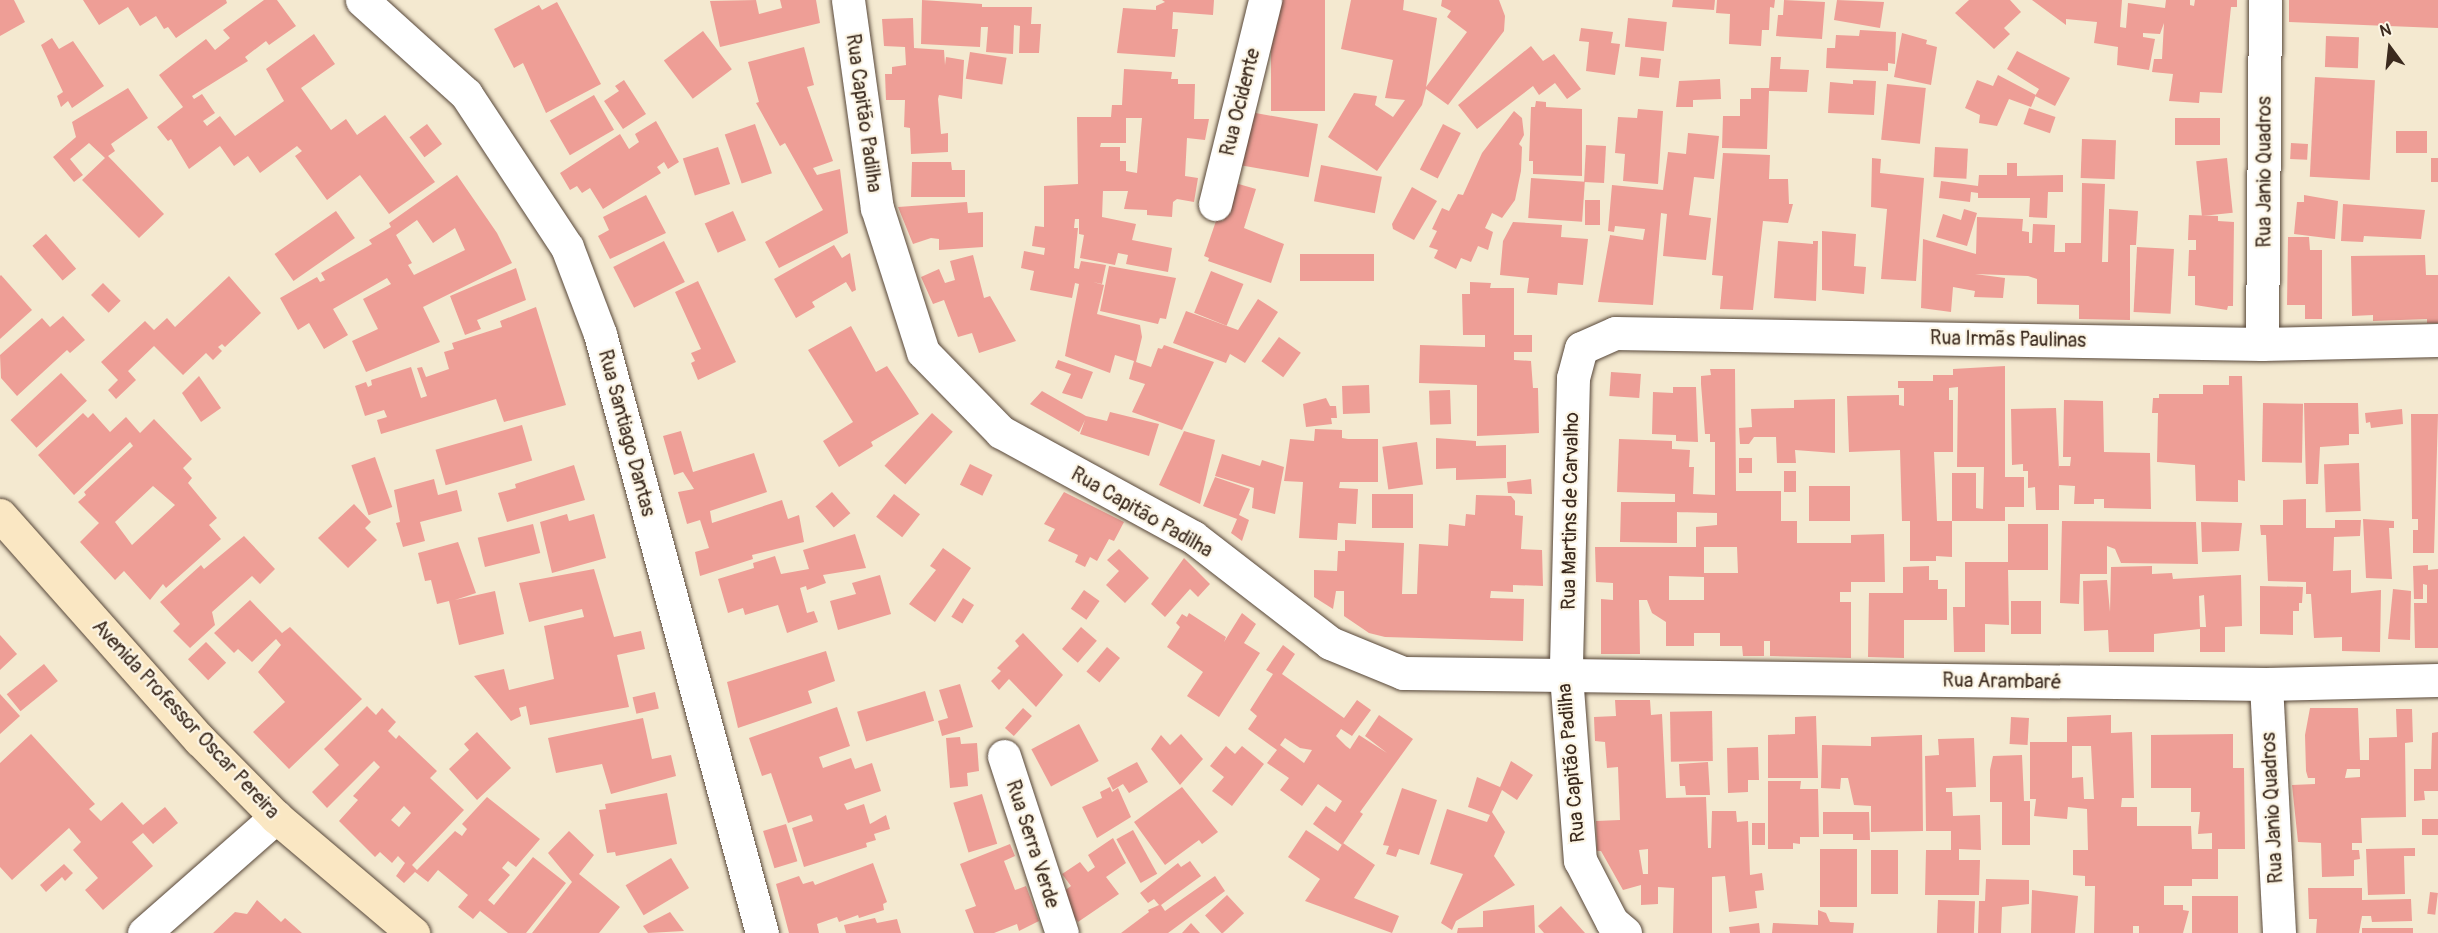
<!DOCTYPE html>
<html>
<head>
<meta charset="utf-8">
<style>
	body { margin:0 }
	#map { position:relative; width:2438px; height:933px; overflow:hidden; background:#f4e9d0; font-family:Pangolin,sans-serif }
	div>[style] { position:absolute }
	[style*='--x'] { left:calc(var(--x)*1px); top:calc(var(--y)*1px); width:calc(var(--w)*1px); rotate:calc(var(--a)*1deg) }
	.building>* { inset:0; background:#ee9e96; transform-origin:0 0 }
	.roads { filter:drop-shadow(0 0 2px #574739) drop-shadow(0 0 2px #574739) }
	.minor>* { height:33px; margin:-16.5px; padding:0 16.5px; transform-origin:16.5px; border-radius:16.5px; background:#fff }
	.tertiary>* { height:33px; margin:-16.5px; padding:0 16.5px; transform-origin:16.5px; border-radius:16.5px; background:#fff }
	.secondary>* { height:33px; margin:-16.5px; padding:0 16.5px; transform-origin:16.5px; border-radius:16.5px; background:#fae7c3 }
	span { translate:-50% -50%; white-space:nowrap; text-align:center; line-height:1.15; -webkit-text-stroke:4.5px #fcf5e5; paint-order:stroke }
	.street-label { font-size:20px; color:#3b2a1e }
	.north { position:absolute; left:2360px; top:18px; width:60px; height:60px; -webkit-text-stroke:4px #fcf5e5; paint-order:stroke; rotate:345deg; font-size:16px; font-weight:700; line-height:24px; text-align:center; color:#3b2a1e }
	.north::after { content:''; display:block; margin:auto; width:21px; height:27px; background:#3b2a1e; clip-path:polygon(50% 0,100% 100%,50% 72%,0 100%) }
</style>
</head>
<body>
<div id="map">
	<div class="building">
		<div style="clip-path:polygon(0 0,14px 0,25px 22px,0 36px)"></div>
		<div style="clip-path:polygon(83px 0,226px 0,227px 3px,176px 38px,168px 27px,164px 29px,156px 16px,140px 26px,128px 7px,99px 25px)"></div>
		<div style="clip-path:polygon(264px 0,277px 0,296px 26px,269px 45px,266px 41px,245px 57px,248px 61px,192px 96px,194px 99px,202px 94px,215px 113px,203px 121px,207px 126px,220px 116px,235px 136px,284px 101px,266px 69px,314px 34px,335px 64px,301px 88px,331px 130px,346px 119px,357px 135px,385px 115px,435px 182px,389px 214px,360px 175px,327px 200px,295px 156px,302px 151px,297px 146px,260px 173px,248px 156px,234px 166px,220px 146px,189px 169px,171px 139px,168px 141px,157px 127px,183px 107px,159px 75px,206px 39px,215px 50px,230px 38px,223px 30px)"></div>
		<div style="clip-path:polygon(756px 0,759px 14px,782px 8px,780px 0,816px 0,820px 23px,720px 47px,710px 1px)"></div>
		<div style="clip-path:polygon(922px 0,982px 4px,982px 7px,1032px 7px,1031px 24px,1041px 24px,1039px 53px,1019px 53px,1020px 26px,1014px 25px,1013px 54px,986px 52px,988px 27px,981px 27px,980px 47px,921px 44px)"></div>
		<div style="clip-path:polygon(1162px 0,1214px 0,1213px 15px,1173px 12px,1172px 29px,1178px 29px,1175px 57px,1117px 53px,1123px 8px,1156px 10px,1156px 6px,1165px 2px)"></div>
		<div style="left:1271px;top:0;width:54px;height:111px"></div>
		<div style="clip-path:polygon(1351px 0,1404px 0,1403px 10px,1437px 18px,1426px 87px,1467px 32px,1447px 17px,1451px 11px,1441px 6px,1442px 0,1499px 0,1505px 16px,1504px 31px,1448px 105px,1426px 89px,1422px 105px,1377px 171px,1328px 137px,1354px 93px,1377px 96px,1375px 105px,1393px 117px,1405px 100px,1385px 98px,1393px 60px,1341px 49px)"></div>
		<div style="clip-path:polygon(1673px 0,1715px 0,1714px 10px,1672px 7px)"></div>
		<div style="clip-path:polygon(1717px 0,1775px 0,1774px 8px,1770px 7px,1769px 30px,1762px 30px,1761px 46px,1729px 44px,1730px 14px,1716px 13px)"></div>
		<div style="clip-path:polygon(1784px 0,1825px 2px,1822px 39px,1776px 36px,1778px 15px,1783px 15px)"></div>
		<div style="clip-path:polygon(1837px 0,1884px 2px,1880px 28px,1834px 20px)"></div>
		<div style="clip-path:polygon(1969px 0,2010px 0,2021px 12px,2004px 28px,2010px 34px,1994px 49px,1955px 13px)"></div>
		<div style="clip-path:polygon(2032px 0,2122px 0,2120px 27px,2126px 28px,2128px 3px,2165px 8px,2166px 0,2190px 0,2190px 5px,2194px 6px,2195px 0,2237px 0,2237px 7px,2231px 7px,2222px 93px,2200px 92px,2199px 103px,2169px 101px,2173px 74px,2152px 72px,2154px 59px,2162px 59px,2164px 23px,2160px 34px,2143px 33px,2143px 37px,2155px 39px,2149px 70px,2117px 65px,2118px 47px,2094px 43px,2097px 22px,2066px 19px,2066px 25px)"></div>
		<div style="clip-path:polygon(2289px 0,2438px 0,2438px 28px,2289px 22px)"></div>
		<div style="clip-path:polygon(557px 2px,601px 84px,546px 113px,523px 63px,514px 68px,494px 29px,539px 5px,542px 10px)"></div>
		<div style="clip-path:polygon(913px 18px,914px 48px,944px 50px,945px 65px,946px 57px,964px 60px,962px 99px,939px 95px,938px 99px,941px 134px,948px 133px,948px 152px,911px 154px,910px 128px,904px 127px,905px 100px,886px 100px,885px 74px,892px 74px,892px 67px,906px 65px,905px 47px,884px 46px,882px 19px)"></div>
		<div style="left:1628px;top:18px;width:39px;height:29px;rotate:6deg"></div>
		<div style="clip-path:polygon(1581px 28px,1613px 32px,1611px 43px,1620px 44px,1615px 75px,1586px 71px,1589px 42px,1579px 41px)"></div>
		<div style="clip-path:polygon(1860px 30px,1896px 32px,1895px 64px,1888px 63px,1888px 71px,1826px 68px,1827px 48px,1835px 48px,1836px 35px,1859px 36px)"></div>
		<div style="left:703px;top:31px;width:48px;height:49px;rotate:53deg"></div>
		<div style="clip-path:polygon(1902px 33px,1927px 40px,1926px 44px,1937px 47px,1931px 85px,1894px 77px)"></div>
		<div style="left:2326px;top:36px;width:33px;height:31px;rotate:2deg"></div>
		<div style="clip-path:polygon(52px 38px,59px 49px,73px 41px,104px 86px,72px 108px,68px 101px,61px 107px,57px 96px,63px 92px,41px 45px)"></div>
		<div style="clip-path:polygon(1531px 46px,1543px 61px,1554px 54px,1581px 89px,1567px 99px,1555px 83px,1539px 95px,1533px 86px,1477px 129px,1458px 105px)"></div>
		<div style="clip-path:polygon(804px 47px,814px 85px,807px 87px,833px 161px,813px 168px,817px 175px,840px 169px,848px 233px,779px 268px,765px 242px,823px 210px,785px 143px,780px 146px,756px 103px,759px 102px,748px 62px)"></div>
		<div style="clip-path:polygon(2017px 51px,2070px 78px,2055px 106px,2035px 96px,2039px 89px,2007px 69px)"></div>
		<div style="left:970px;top:52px;width:37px;height:27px;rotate:9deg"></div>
		<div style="left:1641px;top:57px;width:20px;height:19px;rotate:6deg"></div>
		<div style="clip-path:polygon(1771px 57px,1781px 57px,1780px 69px,1809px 70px,1807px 92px,1769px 91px,1767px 149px,1722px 148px,1723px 116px,1740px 116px,1740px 99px,1751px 99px,1751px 88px,1769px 88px)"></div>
		<div style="clip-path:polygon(evenodd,1124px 69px,1172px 72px,1171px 79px,1178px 79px,1178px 84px,1195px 84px,1194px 119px,1209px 119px,1205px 140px,1187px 138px,1185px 176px,1198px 178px,1194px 202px,1177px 199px,1173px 202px,1172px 217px,1147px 215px,1147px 210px,1124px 209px,1128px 191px,1103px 191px,1102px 217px,1136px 224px,1132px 240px,1172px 248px,1168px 272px,1126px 264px,1128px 255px,1118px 253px,1115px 265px,1080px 258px,1084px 235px,1079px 234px,1079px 219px,1075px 219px,1074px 228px,1078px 228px,1074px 268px,1079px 269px,1081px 261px,1106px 265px,1102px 284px,1093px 282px,1104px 285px,1097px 314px,1140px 325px,1142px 337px,1136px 362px,1151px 367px,1158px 348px,1162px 349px,1164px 345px,1214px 362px,1182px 430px,1132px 412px,1145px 384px,1129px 379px,1134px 361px,1115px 355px,1110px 373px,1065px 356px,1079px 284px,1075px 283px,1072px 298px,1030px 290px,1034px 271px,1021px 268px,1024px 251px,1044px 255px,1045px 248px,1032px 246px,1035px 226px,1044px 227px,1044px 186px,1078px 184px,1077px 117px,1111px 117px,1112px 105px,1122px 105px,1124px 69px,1126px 118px,1142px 118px,1137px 173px,1126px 171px,1126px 161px,1120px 161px,1120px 147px,1100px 147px,1101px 143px,1126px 143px,1126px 118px)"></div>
		<div style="clip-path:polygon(1998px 75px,2036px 95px,2031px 107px,2009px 99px,1997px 126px,1979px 123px,1980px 115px,1965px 108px,1977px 80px,1993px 86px)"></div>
		<div style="left:2315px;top:77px;width:60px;height:100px;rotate:3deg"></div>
		<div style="clip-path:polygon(1720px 79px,1721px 99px,1693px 100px,1693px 107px,1676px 107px,1679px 81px)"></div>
		<div style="clip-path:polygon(624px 80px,646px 114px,623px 129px,604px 101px,619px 91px,615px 86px)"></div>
		<div style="clip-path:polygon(1853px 80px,1876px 81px,1874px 115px,1828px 113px,1830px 82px,1853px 84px)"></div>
		<div style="left:1887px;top:84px;width:39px;height:56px;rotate:6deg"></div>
		<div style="clip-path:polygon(128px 88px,148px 118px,111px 144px,115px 151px,108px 156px,164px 214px,139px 238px,82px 180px,105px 158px,89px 143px,70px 159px,83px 175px,74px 182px,53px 157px,76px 137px,72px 122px)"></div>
		<div style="left:594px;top:95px;width:40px;height:51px;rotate:60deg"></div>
		<div style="clip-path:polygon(1536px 101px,1546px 102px,1546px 107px,1582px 109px,1582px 176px,1533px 174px,1533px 161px,1529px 161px,1531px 107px,1535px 107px)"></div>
		<div style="left:2029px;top:108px;width:28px;height:17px;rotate:19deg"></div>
		<div style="clip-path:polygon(1638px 109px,1663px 111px,1658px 184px,1623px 181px,1625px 154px,1615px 153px,1618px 117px,1637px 118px)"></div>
		<div style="clip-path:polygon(1514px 111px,1522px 118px,1524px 135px,1519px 144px,1522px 147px,1521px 171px,1515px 200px,1502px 218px,1492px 213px,1485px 228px,1493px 232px,1488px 250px,1478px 246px,1471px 262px,1461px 258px,1456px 269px,1434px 258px,1438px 250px,1429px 247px,1437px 231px,1432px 229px,1442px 208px,1449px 211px,1458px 194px,1463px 195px,1482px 153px)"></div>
		<div style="left:1250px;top:112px;width:69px;height:54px;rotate:10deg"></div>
		<div style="left:2175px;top:118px;width:45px;height:27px"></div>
		<div style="clip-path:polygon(656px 121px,679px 162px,668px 169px,664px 162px,657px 167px,661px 173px,603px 209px,590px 188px,582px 193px,577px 186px,570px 190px,560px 173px,620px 134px,629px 149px,639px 142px,635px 134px)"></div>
		<div style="left:427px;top:124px;width:25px;height:22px;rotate:53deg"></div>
		<div style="left:755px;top:124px;width:52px;height:32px;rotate:71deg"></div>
		<div style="left:1443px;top:124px;width:20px;height:51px;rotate:27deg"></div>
		<div style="left:2396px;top:131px;width:31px;height:22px"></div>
		<div style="clip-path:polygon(1688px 133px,1719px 136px,1714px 179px,1694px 177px,1689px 215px,1711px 218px,1706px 260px,1663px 256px,1667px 214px,1661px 213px,1653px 305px,1598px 302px,1610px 235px,1643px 240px,1645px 229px,1615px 226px,1614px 232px,1608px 231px,1612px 185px,1663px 190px,1668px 152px,1686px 154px)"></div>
		<div style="left:2082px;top:139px;width:34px;height:39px;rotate:2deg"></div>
		<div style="left:2291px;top:143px;width:17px;height:16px;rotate:3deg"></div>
		<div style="left:1586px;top:145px;width:20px;height:37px;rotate:3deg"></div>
		<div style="left:718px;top:147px;width:39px;height:37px;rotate:72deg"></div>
		<div style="left:1935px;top:147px;width:33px;height:30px;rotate:3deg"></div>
		<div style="clip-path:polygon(1723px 153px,1770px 155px,1769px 179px,1788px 179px,1789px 204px,1793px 204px,1788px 223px,1763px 221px,1753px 310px,1720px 309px,1723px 276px,1712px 275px)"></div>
		<div style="clip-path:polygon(1872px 158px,1881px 159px,1880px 173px,1924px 178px,1916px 281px,1881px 279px,1887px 209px,1871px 207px)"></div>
		<div style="left:2227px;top:158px;width:55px;height:31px;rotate:84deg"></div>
		<div style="left:2431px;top:158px;width:7px;height:24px"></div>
		<div style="clip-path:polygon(912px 162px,951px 162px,952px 170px,965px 170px,965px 197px,911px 197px)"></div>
		<div style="clip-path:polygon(2007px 163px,2017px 163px,2017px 176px,2063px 175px,2063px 192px,2048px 192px,2047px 218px,2029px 217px,2030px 198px,1978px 198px,1978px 193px,1971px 192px,1970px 202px,1939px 198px,1941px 181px,1978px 186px,1979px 175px,2007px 175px)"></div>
		<div style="left:1321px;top:165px;width:62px;height:37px;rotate:11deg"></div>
		<div style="clip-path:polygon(evenodd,457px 175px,497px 233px,512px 263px,423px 307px,440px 342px,366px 372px,352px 341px,378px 329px,363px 299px,391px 284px,387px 278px,333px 309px,348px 335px,324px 349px,309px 323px,298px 330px,280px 298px,317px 277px,320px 282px,325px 280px,321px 273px,372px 244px,369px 240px,391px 227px,389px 223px,457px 175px,417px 220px,433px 243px,455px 228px,465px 250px,414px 275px,408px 265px,412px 263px,396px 235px,417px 220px)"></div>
		<div style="left:1531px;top:178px;width:54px;height:40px;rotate:4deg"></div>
		<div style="clip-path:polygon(1235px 183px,1256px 189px,1244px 228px,1284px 244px,1271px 283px,1208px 261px,1209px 258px,1204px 256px,1217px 218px,1223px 221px)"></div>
		<div style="clip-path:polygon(2082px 183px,2105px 184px,2102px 262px,2108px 262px,2109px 209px,2138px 211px,2136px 245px,2130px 245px,2130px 320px,2079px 319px,2079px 305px,2037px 304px,2037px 279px,2028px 276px,1975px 274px,2005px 278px,2003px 298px,1974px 297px,1975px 291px,1953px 287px,1951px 312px,1921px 308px,1923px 239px,1976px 254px,1977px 217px,2023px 219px,2022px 231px,2029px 232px,2029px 243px,2032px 243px,2033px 224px,2055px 225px,2054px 252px,2065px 252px,2065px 243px,2081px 243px)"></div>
		<div style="clip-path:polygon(1412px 187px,1437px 201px,1414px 240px,1393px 229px,1392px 224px)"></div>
		<div style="clip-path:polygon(646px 195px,666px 233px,610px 259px,598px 236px,609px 230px,603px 217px)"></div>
		<div style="clip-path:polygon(2304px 195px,2338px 201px,2335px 239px,2294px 234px,2297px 202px,2304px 202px)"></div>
		<div style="left:1585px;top:200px;width:15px;height:25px"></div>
		<div style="clip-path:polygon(967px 202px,968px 213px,983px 212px,983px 247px,939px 250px,939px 239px,931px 238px,913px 244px,898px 207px)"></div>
		<div style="clip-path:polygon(2343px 204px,2425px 210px,2421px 239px,2364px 236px,2363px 242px,2341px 241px)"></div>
		<div style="clip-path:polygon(1964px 209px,1977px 213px,1967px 246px,1936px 237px,1943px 214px,1961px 220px)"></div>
		<div style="left:336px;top:211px;width:33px;height:75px;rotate:55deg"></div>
		<div style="left:733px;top:211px;width:32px;height:31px;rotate:66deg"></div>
		<div style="clip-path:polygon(2189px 215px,2218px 216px,2218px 221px,2234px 222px,2233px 306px,2228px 306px,2227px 310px,2195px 305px,2195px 276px,2188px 276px,2189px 250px,2196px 250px,2196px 240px,2188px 240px)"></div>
		<div style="clip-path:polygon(1513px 222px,1562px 225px,1561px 237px,1588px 239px,1583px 285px,1558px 283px,1557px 295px,1532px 293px,1527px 293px,1529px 278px,1500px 275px,1503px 241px)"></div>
		<div style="clip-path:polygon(1822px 231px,1856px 234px,1854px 266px,1866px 267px,1864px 294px,1822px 290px)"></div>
		<div style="left:46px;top:234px;width:46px;height:18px;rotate:49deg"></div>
		<div style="clip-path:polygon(2288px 237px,2309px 237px,2310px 250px,2322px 250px,2322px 319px,2305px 319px,2305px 305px,2287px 305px)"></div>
		<div style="left:664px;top:241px;width:46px;height:57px;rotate:63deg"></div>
		<div style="clip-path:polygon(1778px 241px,1813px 244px,1813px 241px,1818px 241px,1816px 301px,1774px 298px)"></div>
		<div style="clip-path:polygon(834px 245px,842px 258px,850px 253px,856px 290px,852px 292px,846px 282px,812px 302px,815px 307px,796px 318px,774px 279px)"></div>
		<div style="left:2137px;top:247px;width:37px;height:65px;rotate:3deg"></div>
		<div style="left:1300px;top:254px;width:74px;height:27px"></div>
		<div style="clip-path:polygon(973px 255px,984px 298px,990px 296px,1016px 341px,979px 353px,972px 333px,958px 337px,944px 300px,933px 304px,921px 277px,939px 269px,945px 283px,955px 280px,950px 261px)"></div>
		<div style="clip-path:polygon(2425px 255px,2426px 275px,2438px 275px,2438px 323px,2427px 323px,2427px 319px,2373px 321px,2373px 315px,2352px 316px,2351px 256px)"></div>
		<div style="clip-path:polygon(1109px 266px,1176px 278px,1166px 319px,1160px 318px,1158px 324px,1100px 311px)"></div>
		<div style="clip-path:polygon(516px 268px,526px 300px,477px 320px,481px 329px,465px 335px,450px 296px)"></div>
		<div style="left:1211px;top:271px;width:35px;height:45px;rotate:22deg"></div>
		<div style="clip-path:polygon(1px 275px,32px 310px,0 339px,0 276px)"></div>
		<div style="clip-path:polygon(229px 276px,261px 313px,225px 347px,222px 344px,218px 347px,222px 351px,213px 360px,206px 353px,183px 375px,154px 346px,128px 371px,136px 380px,116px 399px,108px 390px,118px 380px,101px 362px,145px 321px,154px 330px,167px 318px,175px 327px)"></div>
		<div style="clip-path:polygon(698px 281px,736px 362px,698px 380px,691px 363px,695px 361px,691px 353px,701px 349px,675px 292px)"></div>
		<div style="clip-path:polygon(1470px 282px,1491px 283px,1490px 288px,1514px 288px,1514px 335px,1532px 335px,1532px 352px,1514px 352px,1514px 360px,1531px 361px,1533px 388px,1538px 388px,1539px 433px,1477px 436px,1477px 385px,1419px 383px,1420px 345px,1485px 347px,1485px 335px,1463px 335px,1462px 294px,1470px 294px)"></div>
		<div style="left:103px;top:283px;width:25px;height:17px;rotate:45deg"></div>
		<div style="clip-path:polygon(1258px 299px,1278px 312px,1245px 363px,1230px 354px,1226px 363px,1173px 343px,1186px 311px,1238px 330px)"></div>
		<div style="clip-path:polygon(536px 307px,566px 405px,504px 422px,496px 399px,381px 434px,377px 420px,387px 417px,384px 410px,365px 416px,355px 386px,366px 382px,368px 387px,372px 385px,371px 380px,411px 367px,421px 398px,427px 396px,417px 368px,422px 367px,426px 377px,449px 369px,444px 352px,454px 349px,452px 343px,502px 327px,500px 321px)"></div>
		<div style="clip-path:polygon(63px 316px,85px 340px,70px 353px,67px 350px,17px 396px,1px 378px,0 355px,42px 318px,50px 327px)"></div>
		<div style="clip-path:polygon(851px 326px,876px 372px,887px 366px,919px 414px,871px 442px,873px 446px,839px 467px,823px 441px,853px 422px,808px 350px)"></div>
		<div style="left:1279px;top:337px;width:27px;height:30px;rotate:36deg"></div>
		<div style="clip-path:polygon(1058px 360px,1093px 372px,1082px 399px,1062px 393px,1071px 374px,1055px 368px)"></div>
		<div style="clip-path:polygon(evenodd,2005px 366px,2005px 477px,2024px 477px,2024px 507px,2005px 507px,2005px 521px,1952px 521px,1952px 557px,1936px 556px,1936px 561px,1910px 561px,1910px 521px,1902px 521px,1900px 450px,1849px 452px,1847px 396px,1899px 395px,1899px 405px,1904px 406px,1904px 388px,1898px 388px,1898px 381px,1933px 381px,1933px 375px,1953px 375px,1953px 369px,2005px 366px,1958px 387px,1957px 467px,1984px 467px,1983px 509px,1976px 508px,1976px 473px,1952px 473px,1952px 521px,1937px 521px,1934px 452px,1953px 452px,1953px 400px,1949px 400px,1949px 388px,1958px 387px)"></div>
		<div style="clip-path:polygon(evenodd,1710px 369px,1735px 369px,1736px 491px,1781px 491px,1781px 521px,1797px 521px,1797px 543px,1851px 543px,1851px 535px,1884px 534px,1885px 582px,1851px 582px,1851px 592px,1840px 592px,1840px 602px,1851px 602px,1851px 658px,1770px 656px,1770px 641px,1764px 641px,1764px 656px,1743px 656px,1742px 646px,1720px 646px,1720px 633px,1694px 633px,1694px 646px,1666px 646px,1666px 622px,1652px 613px,1647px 600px,1639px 600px,1640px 654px,1601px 654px,1601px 599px,1613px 600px,1613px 583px,1596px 582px,1595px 547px,1696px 547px,1696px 527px,1717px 525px,1717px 513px,1677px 512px,1677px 543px,1620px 542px,1621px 502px,1675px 502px,1675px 494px,1617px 492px,1619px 439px,1672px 441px,1672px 449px,1690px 450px,1689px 467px,1694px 467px,1693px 494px,1715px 495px,1715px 442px,1710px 442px,1710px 434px,1705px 434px,1701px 384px,1701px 376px,1711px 375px,1710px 369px,1704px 547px,1737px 547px,1738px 573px,1704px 573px,1704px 547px,1710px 369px,1669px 576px,1704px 577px,1704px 600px,1669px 600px,1669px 576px)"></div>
		<div style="left:1611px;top:372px;width:30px;height:24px;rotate:4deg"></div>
		<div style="left:61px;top:373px;width:38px;height:69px;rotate:47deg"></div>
		<div style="clip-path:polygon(199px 376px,221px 408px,201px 422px,182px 393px)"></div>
		<div style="clip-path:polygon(2229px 376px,2242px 376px,2245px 481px,2238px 480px,2238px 502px,2196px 501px,2195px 465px,2157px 462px,2158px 413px,2152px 413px,2153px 398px,2159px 398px,2159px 394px,2203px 394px,2203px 385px,2229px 385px)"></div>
		<div style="left:1369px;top:385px;width:28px;height:27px;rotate:88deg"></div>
		<div style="clip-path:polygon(1673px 387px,1696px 387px,1698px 442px,1676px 441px,1676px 435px,1652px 434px,1653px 392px,1673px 393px)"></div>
		<div style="left:1450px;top:390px;width:34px;height:21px;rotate:88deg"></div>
		<div style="clip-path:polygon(1042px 391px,1086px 416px,1107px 421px,1110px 412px,1159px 424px,1149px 456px,1080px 434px,1085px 420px,1079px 432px,1030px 404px)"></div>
		<div style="clip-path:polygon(1326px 398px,1330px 406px,1336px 406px,1337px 418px,1331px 418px,1332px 424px,1306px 427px,1303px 404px)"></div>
		<div style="clip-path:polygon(1835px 399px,1835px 453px,1795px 450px,1796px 463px,1777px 463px,1776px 437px,1754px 437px,1749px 444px,1740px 444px,1739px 428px,1752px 427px,1751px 409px,1794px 408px,1794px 400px)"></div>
		<div style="clip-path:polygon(2064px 400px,2103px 401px,2104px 452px,2150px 453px,2151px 509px,2104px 508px,2104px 499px,2094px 499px,2094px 504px,2074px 504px,2075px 486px,2059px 485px,2059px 510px,2036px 510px,2035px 487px,2028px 488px,2028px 471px,2023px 471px,2023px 464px,2012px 465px,2011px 409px,2056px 408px,2059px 470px,2059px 466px,2070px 466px,2071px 457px,2063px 457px)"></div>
		<div style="left:2263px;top:403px;width:40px;height:59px;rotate:1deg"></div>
		<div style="clip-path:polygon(2304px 403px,2358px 403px,2359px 434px,2349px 434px,2349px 445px,2320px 447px,2318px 484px,2306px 484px)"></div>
		<div style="clip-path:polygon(2402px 409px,2403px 424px,2371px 428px,2370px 422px,2366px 423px,2365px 413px)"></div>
		<div style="clip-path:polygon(evenodd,83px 413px,88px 418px,93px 413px,110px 432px,126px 417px,140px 433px,154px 419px,192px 459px,183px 468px,192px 478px,188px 483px,217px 518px,209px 525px,221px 539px,166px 588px,163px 584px,150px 600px,124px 571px,115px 580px,80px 542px,99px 523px,78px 502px,86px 495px,84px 492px,133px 446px,130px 442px,74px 495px,38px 455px,83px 413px,153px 486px,175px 505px,132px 545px,115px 522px,153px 486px)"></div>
		<div style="left:932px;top:413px;width:28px;height:71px;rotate:42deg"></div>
		<div style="clip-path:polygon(2411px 414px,2438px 414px,2434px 553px,2413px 553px,2413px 530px,2418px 530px,2418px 519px,2412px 519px)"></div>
		<div style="left:522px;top:425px;width:37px;height:90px;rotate:74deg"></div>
		<div style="clip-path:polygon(1315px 429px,1342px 430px,1342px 438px,1348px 439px,1378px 439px,1378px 482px,1340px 482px,1339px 488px,1358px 489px,1356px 524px,1338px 523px,1337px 540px,1299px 538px,1303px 482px,1284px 481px,1290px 439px,1314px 441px)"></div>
		<div style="clip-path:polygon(681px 431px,693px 472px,754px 453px,767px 492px,710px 511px,712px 523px,782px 500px,788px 519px,799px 515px,804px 542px,752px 555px,753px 559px,700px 576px,695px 552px,709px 548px,700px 520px,687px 524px,678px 492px,694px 489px,683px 472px,674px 475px,663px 436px)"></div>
		<div style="clip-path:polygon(1184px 431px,1215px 440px,1200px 504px,1159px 485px)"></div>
		<div style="clip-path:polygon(1436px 438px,1476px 441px,1476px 446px,1506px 445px,1506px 478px,1456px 480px,1456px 468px,1436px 469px)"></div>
		<div style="left:1417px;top:442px;width:43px;height:35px;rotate:82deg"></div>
		<div style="clip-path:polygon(1222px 454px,1260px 466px,1262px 460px,1284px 467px,1275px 514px,1252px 508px,1254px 488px,1215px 476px)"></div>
		<div style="left:375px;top:457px;width:53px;height:25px;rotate:71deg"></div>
		<div style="left:1739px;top:458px;width:13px;height:15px"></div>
		<div style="left:2359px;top:463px;width:48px;height:35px;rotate:88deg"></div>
		<div style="left:970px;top:464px;width:25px;height:23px;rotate:26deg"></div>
		<div style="clip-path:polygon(574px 465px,585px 500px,507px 522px,498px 493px,516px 488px,515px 484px)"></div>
		<div style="left:1784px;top:471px;width:12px;height:21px"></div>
		<div style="clip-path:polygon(1215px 477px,1250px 489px,1239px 515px,1249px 520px,1242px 541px,1231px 533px,1237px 519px,1203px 506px)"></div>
		<div style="clip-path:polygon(434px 479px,438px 495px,457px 490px,462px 511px,420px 522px,425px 541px,403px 547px,396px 523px,400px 522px,394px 490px)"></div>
		<div style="clip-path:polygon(1531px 479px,1532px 494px,1508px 493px,1507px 482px)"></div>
		<div style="left:1809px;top:486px;width:41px;height:35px"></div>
		<div style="left:832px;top:492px;width:28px;height:22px;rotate:49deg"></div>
		<div style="clip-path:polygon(1064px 492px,1124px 522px,1114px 541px,1109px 539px,1097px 561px,1090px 557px,1085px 567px,1075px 562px,1078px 555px,1048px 541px,1055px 529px,1044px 524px)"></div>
		<div style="left:894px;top:494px;width:33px;height:29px;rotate:38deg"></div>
		<div style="left:1372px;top:494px;width:41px;height:34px"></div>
		<div style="clip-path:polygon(1476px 495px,1511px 496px,1515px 501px,1515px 515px,1523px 516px,1521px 549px,1542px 550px,1543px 586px,1513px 585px,1513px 592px,1491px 591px,1490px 598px,1524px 599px,1523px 641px,1385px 637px,1369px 633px,1344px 616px,1344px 591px,1336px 591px,1333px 609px,1314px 597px,1314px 570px,1337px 571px,1338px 551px,1345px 551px,1345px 540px,1404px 543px,1402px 594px,1417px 594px,1419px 544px,1448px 546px,1449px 524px,1465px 526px,1466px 514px,1475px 515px)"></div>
		<div style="clip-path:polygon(2306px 499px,2306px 528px,2335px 528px,2335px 520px,2361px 520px,2360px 536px,2334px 537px,2333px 571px,2351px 570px,2351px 593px,2381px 590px,2380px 652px,2342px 651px,2342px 637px,2314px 638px,2311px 594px,2306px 594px,2306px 582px,2268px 581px,2266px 535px,2261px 535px,2260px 525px,2283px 525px,2283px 500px)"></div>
		<div style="clip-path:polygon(354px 504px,371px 522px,365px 528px,377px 540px,348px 568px,318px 538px)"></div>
		<div style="clip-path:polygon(567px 514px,569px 521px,594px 514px,606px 558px,552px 573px,540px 522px)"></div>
		<div style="clip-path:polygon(2363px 519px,2394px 521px,2394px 528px,2389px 528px,2392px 579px,2366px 578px)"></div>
		<div style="clip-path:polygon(2062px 521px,2196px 522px,2198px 564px,2121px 563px,2115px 549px,2107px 546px,2107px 574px,2080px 574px,2079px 604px,2060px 603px)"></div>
		<div style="clip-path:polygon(2201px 522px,2242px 523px,2239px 551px,2202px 552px)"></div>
		<div style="left:533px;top:524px;width:30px;height:57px;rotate:76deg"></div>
		<div style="clip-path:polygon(2008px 524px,2048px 524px,2048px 570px,2008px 570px,2009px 625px,1985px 624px,1985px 652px,1954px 652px,1953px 607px,1965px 607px,1965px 562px,2008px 562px)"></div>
		<div style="clip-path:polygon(855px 534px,866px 568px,823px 575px,826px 583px,807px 590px,806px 586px,800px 588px,807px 613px,814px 611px,818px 622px,787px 633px,778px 605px,745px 615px,743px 608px,728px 613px,718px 579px,754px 568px,753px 563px,775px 556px,781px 574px,809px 569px,803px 550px)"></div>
		<div style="clip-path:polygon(244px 536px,275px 569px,260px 584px,252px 576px,212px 612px,215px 625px,190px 648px,173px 631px,180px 624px,160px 602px,201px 565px,204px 569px)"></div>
		<div style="clip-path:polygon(458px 542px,476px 593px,455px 600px,495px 591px,504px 634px,459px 645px,449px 601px,437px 604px,431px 580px,425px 581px,418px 553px)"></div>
		<div style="clip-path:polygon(943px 548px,971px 568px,935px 622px,909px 604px,936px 570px,930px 566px)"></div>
		<div style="clip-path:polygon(1119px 549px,1149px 578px,1125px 603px,1106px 585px,1119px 571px,1107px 560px)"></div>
		<div style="clip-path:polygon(1184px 558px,1210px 584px,1198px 597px,1190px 589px,1165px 617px,1151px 604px)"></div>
		<div style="clip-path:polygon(2428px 565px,2428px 570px,2438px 569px,2438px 648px,2415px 648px,2414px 603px,2427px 603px,2427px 585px,2423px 584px,2423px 599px,2414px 599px,2413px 566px)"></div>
		<div style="clip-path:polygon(1929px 566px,1929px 580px,1938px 580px,1938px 589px,1947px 589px,1947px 620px,1904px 620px,1904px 658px,1868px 657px,1869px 593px,1903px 593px,1903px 567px)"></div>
		<div style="clip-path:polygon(evenodd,2152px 566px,2152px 574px,2172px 573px,2173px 579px,2241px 575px,2242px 626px,2225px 627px,2225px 652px,2200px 652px,2200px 629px,2154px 634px,2154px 652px,2109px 652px,2108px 630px,2084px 631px,2083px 581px,2107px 580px,2110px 612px,2111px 567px,2152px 566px,2204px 595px,2206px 627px,2200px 627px,2199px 596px,2204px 595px)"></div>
		<div style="clip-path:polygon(594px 569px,614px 637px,641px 631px,645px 649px,617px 655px,629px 707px,530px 725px,526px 706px,519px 708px,521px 716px,511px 721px,474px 676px,504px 669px,509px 690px,554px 679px,544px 626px,584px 617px,582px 609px,529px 622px,519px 583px)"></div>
		<div style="clip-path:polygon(880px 575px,891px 614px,838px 630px,830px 601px,856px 594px,852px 583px)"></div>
		<div style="clip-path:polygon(2260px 586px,2303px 587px,2302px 603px,2299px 603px,2299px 611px,2293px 611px,2293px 635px,2260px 634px)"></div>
		<div style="clip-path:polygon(2393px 589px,2411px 591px,2410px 640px,2388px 639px)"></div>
		<div style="left:1084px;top:590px;width:19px;height:23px;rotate:35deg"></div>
		<div style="left:963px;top:598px;width:13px;height:22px;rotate:32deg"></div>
		<div style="clip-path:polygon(250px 600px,282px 633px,290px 627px,362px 699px,289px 769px,253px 732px,285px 702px,258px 672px,281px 645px,276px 639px,252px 662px,238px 649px,234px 653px,214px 633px)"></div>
		<div style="left:2011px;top:601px;width:30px;height:33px"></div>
		<div style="clip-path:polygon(1189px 613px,1226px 637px,1224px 642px,1242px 613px,1256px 624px,1244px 643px,1260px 653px,1219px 717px,1187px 696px,1203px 672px,1167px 647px,1180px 627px,1176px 623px,1182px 614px,1187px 617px)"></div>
		<div style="left:1081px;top:627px;width:21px;height:29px;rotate:41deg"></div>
		<div style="clip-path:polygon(1023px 633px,1063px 675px,1036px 707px,1009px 679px,999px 690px,991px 681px,1001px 671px,997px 668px,1019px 646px,1015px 641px)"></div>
		<div style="clip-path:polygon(0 635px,17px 654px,0 670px)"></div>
		<div style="left:206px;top:642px;width:29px;height:25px;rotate:46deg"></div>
		<div style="clip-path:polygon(evenodd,1283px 645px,1295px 654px,1282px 674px,1344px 718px,1357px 700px,1371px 710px,1352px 736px,1341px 729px,1336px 736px,1346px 746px,1350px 749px,1359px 735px,1387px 753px,1365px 736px,1379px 715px,1413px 739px,1360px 812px,1363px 814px,1342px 845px,1313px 824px,1326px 806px,1335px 812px,1342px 801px,1318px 784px,1302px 806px,1280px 790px,1289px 778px,1267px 763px,1277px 750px,1248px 729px,1257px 716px,1250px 710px,1273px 674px,1266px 670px,1283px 645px,1285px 738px,1300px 748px,1312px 750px,1304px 763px,1280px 745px,1285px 738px)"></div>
		<div style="left:1107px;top:647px;width:17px;height:32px;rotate:40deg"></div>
		<div style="clip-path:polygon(826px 651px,835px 681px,808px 691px,812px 703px,738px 728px,727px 682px)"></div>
		<div style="left:44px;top:664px;width:22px;height:48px;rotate:51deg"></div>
		<div style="clip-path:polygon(960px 684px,973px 727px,942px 736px,938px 721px,948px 718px,939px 690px)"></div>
		<div style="left:925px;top:691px;width:31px;height:71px;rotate:73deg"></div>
		<div style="left:655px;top:692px;width:17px;height:23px;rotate:77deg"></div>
		<div style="clip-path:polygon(0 694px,20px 716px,0 734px)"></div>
		<div style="clip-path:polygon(evenodd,1615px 700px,1650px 700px,1651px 715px,1662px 714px,1666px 798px,1706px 797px,1708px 848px,1711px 848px,1712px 811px,1736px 811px,1737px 822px,1748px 821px,1750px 875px,1762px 873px,1764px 890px,1755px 891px,1757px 908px,1729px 912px,1725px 876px,1712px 877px,1712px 933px,1673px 933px,1674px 888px,1658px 887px,1658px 904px,1641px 905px,1641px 885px,1623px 890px,1601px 851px,1597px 851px,1596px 821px,1620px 820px,1618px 767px,1607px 768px,1605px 742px,1595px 741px,1594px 717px,1616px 716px,1615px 700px,1648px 849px,1648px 874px,1643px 874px,1639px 850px,1648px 849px)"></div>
		<div style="clip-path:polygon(evenodd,367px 706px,376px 715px,382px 708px,396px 722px,388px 731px,396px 739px,399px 735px,437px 771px,430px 778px,464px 810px,412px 865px,417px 870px,455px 831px,462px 836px,467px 829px,462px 824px,487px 797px,540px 839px,516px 867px,508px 861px,502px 868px,510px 875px,488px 900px,494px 905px,533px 857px,566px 883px,526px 933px,508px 933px,480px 911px,473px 919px,458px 907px,468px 895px,438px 870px,428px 882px,415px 872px,404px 883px,396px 876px,405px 863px,398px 856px,392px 863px,380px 852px,375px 857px,339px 821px,358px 800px,353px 796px,380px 767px,374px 761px,327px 808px,312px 792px,339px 765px,324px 749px,367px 706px,404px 806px,411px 813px,399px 827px,391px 820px,404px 806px)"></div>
		<div style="clip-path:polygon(837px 707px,850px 746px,819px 757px,823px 768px,851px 758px,855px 769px,872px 763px,881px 791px,844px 804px,847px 810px,864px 804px,870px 824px,886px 815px,890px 829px,874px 834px,876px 840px,866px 843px,867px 847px,804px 867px,792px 828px,813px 821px,811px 815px,788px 823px,771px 773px,762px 776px,749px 738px)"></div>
		<div style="left:1023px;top:708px;width:12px;height:27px;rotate:42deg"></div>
		<div style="clip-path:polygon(evenodd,2310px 708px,2358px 708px,2360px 760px,2369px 760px,2369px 738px,2397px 737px,2396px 709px,2412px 709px,2413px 742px,2405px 743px,2406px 817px,2361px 818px,2362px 843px,2352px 843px,2352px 850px,2359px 850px,2360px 859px,2354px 860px,2354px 876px,2322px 877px,2321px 843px,2298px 842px,2292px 785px,2315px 784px,2315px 778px,2308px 778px,2306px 771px,2305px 735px,2310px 708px,2347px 769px,2360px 769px,2360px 777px,2345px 778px,2347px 769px)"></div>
		<div style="left:1712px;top:711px;width:50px;height:42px;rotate:89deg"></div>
		<div style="clip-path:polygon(evenodd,2111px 715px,2111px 733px,2132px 732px,2134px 798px,2122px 798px,2121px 807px,2137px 807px,2137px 826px,2191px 826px,2192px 849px,2212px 849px,2212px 833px,2198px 834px,2200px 812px,2191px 812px,2191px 788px,2151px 788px,2151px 735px,2233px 734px,2233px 768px,2244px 768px,2245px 849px,2218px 849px,2218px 879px,2192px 879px,2192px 886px,2164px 886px,2164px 905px,2183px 905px,2183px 910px,2189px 911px,2183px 933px,2139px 933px,2139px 926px,2133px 926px,2133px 933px,2094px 933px,2095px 886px,2085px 886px,2085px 876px,2073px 875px,2073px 850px,2088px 850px,2087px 809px,2068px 807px,2067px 819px,2034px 816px,2036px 799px,2030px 799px,2030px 742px,2067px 742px,2067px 717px,2111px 715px,2072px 746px,2091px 746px,2094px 799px,2084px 799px,2083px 777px,2072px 778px,2072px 746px)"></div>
		<div style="clip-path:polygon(1816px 716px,1818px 778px,1768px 778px,1768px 735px,1795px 734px,1795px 717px)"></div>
		<div style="left:2011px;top:717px;width:18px;height:27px;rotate:3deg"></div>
		<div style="clip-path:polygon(643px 718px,652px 759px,671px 755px,676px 776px,611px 794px,602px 764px,556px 773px,548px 738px)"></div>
		<div style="left:1079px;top:724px;width:42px;height:54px;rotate:62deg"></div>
		<div style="clip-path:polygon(477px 732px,511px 768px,477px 800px,449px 769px,469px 750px,464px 744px)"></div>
		<div style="clip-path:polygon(2438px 732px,2438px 791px,2424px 791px,2425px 800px,2414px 801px,2414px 769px,2431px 769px,2432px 733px)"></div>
		<div style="clip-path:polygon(31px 734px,95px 804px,89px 809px,101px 821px,122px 802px,143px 825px,165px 807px,178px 823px,153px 844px,143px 833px,132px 842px,153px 866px,103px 910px,85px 890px,98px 878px,73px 850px,81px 842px,69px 828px,12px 880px,0 867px,0 763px)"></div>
		<div style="clip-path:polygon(1181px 734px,1203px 759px,1180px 785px,1151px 749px,1161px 735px,1170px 745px)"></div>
		<div style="clip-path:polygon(1922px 735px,1923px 831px,1871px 832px,1871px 806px,1854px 805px,1848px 778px,1841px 778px,1840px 789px,1821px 788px,1822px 745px,1871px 746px,1871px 737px)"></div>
		<div style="clip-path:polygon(960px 737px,961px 744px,977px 743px,979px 771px,967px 773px,968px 786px,950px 788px,946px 738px)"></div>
		<div style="clip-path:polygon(1974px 738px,1976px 787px,1946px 788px,1946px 792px,1952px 792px,1953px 816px,1980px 815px,1981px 850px,1959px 849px,1959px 860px,1980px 860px,1979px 895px,1925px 895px,1926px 850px,1951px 850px,1951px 831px,1926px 831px,1925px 756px,1939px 755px,1938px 739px)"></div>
		<div style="clip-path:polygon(1226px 746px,1235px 754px,1242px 746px,1264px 764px,1232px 806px,1212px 791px,1224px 777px,1210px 766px)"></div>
		<div style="clip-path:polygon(1758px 747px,1759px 780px,1748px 780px,1748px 792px,1728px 793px,1727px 748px)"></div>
		<div style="clip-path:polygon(2022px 755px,2024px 801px,2030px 801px,2030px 845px,2002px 845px,2002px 802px,1990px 802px,1990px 770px,1993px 756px)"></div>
		<div style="clip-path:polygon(1511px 761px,1533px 775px,1517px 800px,1502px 790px,1492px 812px,1505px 832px,1494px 856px,1515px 885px,1456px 921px,1452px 930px,1441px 923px,1463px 874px,1430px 864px,1447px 809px,1487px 822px,1490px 815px,1468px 807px,1477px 777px,1500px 787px)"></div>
		<div style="clip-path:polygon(1137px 762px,1148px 782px,1129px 793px,1123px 784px,1113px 790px,1107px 778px)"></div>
		<div style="clip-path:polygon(1708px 762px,1710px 795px,1686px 795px,1685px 786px,1680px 786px,1679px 764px)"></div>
		<div style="clip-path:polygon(1768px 781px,1801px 781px,1800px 789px,1818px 789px,1819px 837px,1800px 837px,1800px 844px,1793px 843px,1793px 849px,1768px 849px)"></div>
		<div style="clip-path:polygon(1110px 787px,1112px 792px,1118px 788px,1131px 817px,1097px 838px,1082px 807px,1102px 798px,1100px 792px)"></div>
		<div style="clip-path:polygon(1182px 787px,1218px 832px,1202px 844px,1199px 840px,1165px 865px,1134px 822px)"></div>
		<div style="clip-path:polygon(1402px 788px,1437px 800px,1419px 855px,1399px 849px,1396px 857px,1386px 854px,1389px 846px,1383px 845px)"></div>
		<div style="clip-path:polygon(667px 793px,677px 844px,616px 856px,615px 852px,607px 853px,599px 810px,606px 809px,605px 804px)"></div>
		<div style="left:982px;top:794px;width:52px;height:30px;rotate:73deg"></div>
		<div style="clip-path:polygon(1823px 812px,1869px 812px,1870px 840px,1853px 840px,1853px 834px,1823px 834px)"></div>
		<div style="left:2422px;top:819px;width:16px;height:16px"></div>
		<div style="left:1752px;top:823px;width:13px;height:22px"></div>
		<div style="left:786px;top:824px;width:39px;height:24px;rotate:73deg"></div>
		<div style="left:1133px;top:830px;width:50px;height:19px;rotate:61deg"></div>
		<div style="clip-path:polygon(1306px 830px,1338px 851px,1343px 843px,1375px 865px,1354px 898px,1399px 916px,1392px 933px,1305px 901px,1320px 879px,1288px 857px)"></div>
		<div style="clip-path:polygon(569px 831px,594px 855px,579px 874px,620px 907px,599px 933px,532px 933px,572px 882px,548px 853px)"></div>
		<div style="clip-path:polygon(1113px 838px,1126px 863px,1106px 877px,1119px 894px,1078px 922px,1063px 903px,1060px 894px,1071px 886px,1062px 874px,1080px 862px,1088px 872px,1095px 867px,1088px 855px)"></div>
		<div style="clip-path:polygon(1010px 844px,1015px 856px,1004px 861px,1015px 890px,1026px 886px,1039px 921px,1019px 931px,1017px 924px,994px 933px,974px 933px,965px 910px,976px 906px,960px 864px)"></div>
		<div style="clip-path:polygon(2415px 848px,2415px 856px,2404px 856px,2405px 894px,2368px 895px,2366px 849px)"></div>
		<div style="left:1820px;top:849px;width:37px;height:58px"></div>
		<div style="left:1871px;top:850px;width:27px;height:44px"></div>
		<div style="left:671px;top:858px;width:35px;height:53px;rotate:59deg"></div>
		<div style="clip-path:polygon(1190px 861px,1201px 876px,1161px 905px,1165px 911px,1215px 876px,1225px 891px,1168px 933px,1121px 933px,1149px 912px,1148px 910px,1159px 905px,1154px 899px,1148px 903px,1140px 893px,1178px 863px,1181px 867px)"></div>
		<div style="clip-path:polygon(873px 863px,887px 902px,883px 904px,884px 910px,859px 918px,858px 915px,839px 922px,837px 917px,817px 924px,819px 933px,789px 933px,776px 884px,799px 876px,803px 884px,813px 881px,815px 885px)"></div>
		<div style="clip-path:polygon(64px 864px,73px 873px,65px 881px,62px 877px,46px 892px,40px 885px)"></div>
		<div style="clip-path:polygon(1986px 879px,2029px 880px,2029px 904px,2002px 907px,2001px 933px,1978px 933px,1979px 901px,1985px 901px)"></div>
		<div style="clip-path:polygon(2308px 888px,2362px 888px,2362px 900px,2411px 899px,2412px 921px,2372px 922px,2371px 916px,2362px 916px,2359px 933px,2316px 933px,2317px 919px,2309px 919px)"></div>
		<div style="clip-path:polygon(2032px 890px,2078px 896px,2075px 933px,2031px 933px)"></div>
		<div style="left:2430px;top:892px;width:8px;height:22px;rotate:7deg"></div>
		<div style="left:1227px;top:895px;width:25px;height:30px;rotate:47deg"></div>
		<div style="left:2192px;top:896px;width:46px;height:37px"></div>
		<div style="clip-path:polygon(257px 900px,281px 922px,285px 918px,302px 933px,213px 933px,235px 912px,247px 914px)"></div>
		<div style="left:1938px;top:900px;width:37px;height:33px;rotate:2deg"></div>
		<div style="clip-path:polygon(1534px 905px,1535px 933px,1457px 933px,1458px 928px,1483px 927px,1483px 911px)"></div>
		<div style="clip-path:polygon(1561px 906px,1585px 933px,1544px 933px,1538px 926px)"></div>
		<div style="clip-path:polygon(1818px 910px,1826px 913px,1830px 922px,1854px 923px,1853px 933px,1772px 933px,1773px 923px,1818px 925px)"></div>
		<div style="clip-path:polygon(670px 912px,684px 931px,648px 933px,643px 926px)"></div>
		<div style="clip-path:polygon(875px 918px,877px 923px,897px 919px,901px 933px,846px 933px,844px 925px)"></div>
		<div style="clip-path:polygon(1191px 923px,1200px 933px,1182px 933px)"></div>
		<div style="clip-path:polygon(1759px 923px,1760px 933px,1730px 933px,1729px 927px)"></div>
		<div style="left:2362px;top:928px;width:51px;height:5px"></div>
	</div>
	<div class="roads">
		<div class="minor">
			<div style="--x:362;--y:0;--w:140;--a:42.1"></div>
			<div style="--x:466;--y:94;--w:183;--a:56.6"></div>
			<div style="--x:567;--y:247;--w:93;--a:69.2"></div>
			<div style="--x:600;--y:334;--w:621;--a:74.87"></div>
			<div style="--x:848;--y:0;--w:210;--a:82.1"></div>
			<div style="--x:877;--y:208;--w:151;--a:72.3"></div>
			<div style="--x:923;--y:352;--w:112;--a:45.7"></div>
			<div style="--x:1001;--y:432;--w:219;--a:28.7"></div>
			<div style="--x:1193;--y:537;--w:173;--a:37.7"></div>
			<div style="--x:1330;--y:643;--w:79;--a:22.3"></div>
			<div style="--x:1403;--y:673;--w:163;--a:0.7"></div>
			<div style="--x:1566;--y:675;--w:186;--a:85.7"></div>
			<div style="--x:1580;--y:860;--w:70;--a:62.7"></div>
			<div style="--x:1612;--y:922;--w:17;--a:40"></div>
			<div style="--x:1215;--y:204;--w:210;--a:-76.2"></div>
			<div style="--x:2438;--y:340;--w:176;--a:178.7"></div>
			<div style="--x:2262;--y:344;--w:647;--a:-179.03"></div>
			<div style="--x:1615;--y:333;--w:37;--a:156"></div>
			<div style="--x:1581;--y:348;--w:31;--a:105"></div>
			<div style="--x:1573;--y:378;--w:297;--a:91.4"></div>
			<div style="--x:1566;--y:675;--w:700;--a:0.74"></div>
			<div style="--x:2266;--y:684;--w:172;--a:-1.3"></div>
			<div style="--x:2262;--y:344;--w:344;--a:-89.5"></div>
			<div style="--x:2266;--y:684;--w:249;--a:87"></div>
			<div style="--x:1004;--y:756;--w:186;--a:71.9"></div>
		</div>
		<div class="tertiary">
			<div style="--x:144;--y:933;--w:176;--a:-41.3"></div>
		</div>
		<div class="secondary">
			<div style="--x:0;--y:515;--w:301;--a:48.4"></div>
			<div style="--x:200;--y:740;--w:108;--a:45.4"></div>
			<div style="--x:276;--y:817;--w:180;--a:40.3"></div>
		</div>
	</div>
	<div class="street-label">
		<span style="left:1240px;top:102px;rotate:-76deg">Rua Ocidente</span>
		<span style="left:864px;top:113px;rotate:82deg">Rua Capitão Padilha</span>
		<span style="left:2264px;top:172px;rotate:-90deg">Rua Janio Quadros</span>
		<span style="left:2008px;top:339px;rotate:1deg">Rua Irmãs Paulinas</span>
		<span style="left:627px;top:433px;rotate:75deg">Rua Santiago Dantas</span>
		<span style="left:1570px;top:511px;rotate:-89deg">Rua Martins de Carvalho</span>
		<span style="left:1142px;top:512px;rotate:30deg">Rua Capitão Padilha</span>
		<span style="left:2002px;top:681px;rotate:1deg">Rua Arambaré</span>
		<span style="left:186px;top:719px;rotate:47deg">Avenida Professor Oscar Pereira</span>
		<span style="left:1571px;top:763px;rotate:-95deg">Rua Capitão Padilha</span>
		<span style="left:2272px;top:808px;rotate:-93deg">Rua Janio Quadros</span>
		<span style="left:1033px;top:844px;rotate:72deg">Rua Serra Verde</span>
	</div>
	<div class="north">N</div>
</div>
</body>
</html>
